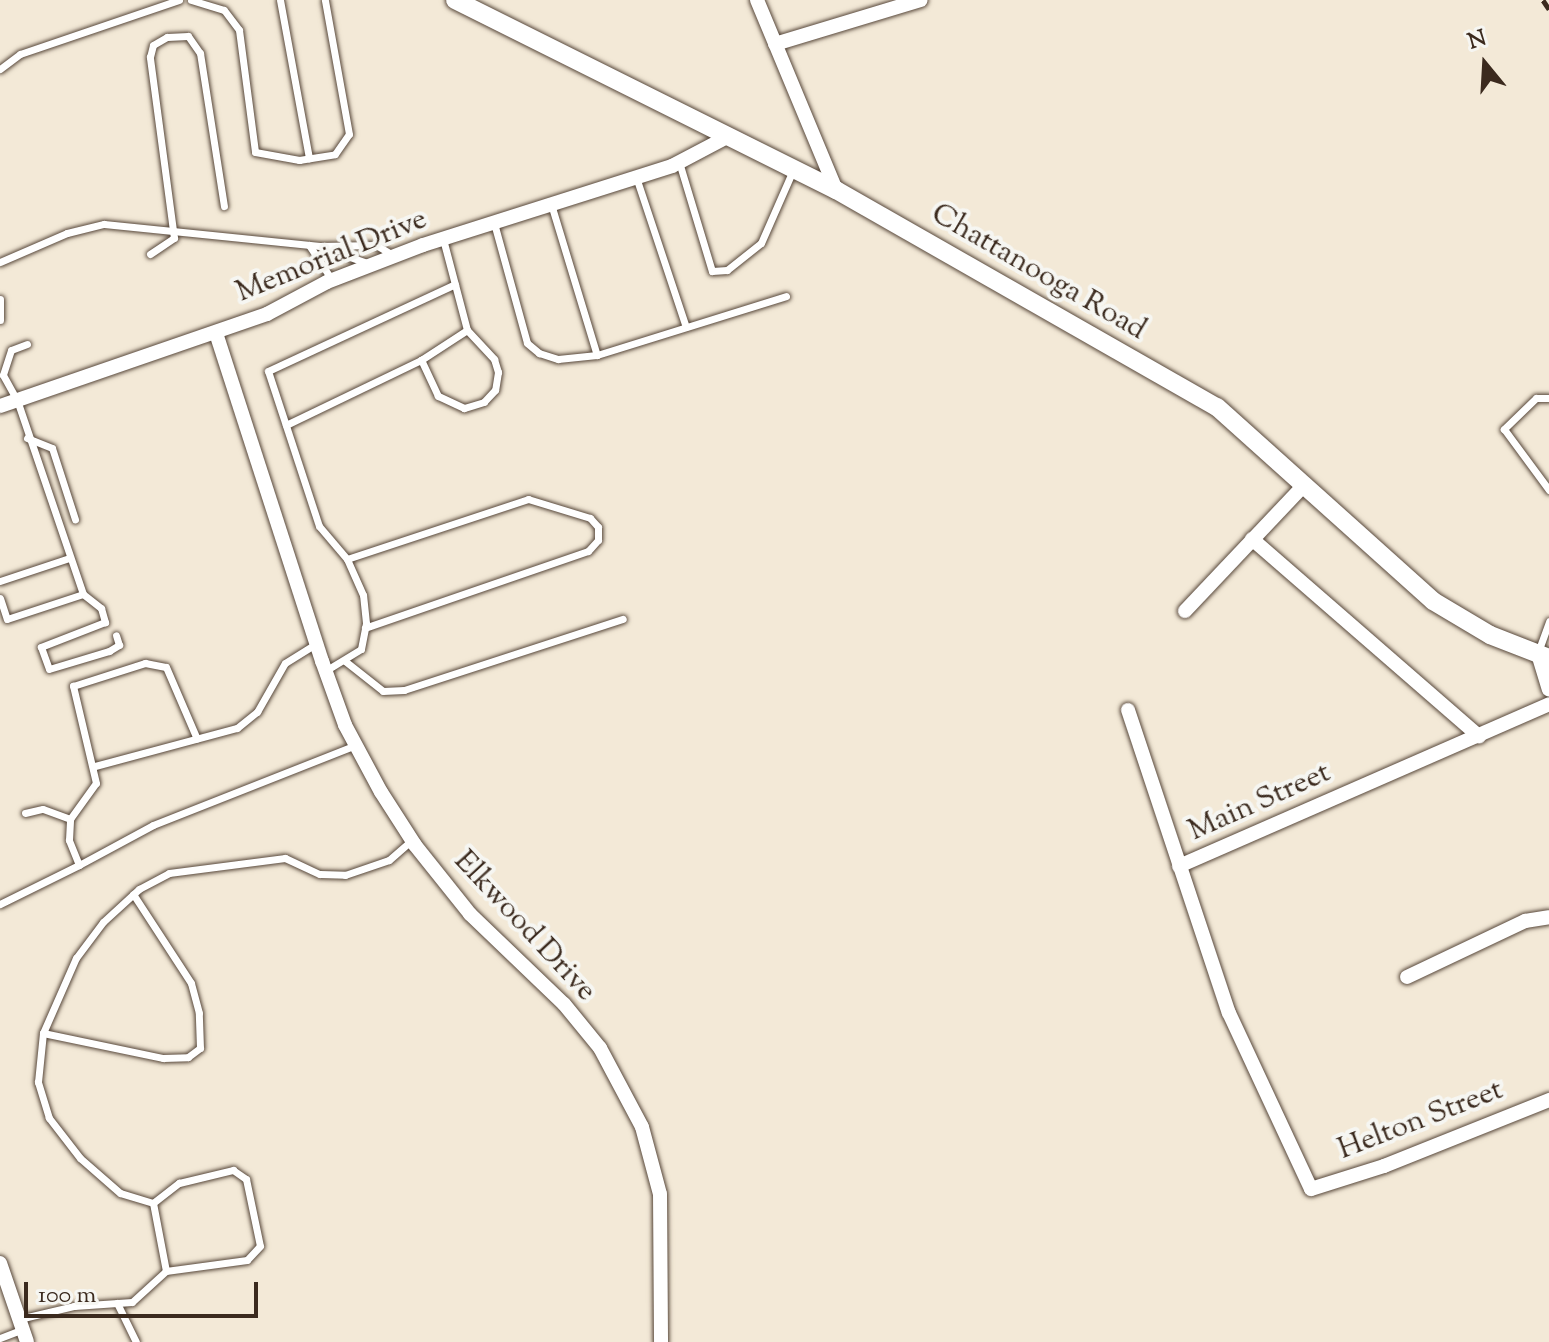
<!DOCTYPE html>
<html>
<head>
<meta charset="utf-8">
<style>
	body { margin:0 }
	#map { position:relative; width:1549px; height:1342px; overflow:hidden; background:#f3e9d7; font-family:"Sorts Mill Goudy",serif }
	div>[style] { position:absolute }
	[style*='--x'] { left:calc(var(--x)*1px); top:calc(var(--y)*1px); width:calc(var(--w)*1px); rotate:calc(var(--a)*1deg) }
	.roads { filter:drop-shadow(0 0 2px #57473a) drop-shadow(0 0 2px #57473a) }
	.service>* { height:7px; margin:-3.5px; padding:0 3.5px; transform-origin:3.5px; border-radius:3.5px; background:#fff }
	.minor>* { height:14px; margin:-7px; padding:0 7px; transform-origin:7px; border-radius:7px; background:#fff }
	.secondary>* { height:18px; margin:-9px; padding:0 9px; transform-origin:9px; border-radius:9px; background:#fff }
	.rail>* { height:5px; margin-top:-2.5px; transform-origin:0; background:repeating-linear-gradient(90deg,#3b2a1e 0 12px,transparent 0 18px) }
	span { translate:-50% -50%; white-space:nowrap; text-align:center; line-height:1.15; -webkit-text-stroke:8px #f6f6f2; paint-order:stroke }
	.street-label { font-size:30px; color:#3b2a1e }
	.north { position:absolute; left:1445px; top:24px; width:80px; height:80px; -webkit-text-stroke:6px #f6f6f2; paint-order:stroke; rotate:342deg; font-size:22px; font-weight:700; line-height:32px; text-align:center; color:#3b2a1e }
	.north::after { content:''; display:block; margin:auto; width:28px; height:36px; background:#3b2a1e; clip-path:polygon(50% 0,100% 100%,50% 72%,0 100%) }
	.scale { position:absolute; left:24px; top:1282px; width:234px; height:36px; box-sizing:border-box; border:4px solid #3b2a1e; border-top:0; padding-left:10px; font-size:24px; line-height:28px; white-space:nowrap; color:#3b2a1e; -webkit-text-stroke:6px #f6f6f2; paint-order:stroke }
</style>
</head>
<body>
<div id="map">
	<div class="roads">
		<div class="service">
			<div style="--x:191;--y:0;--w:34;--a:17"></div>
			<div style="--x:224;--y:10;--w:25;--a:53"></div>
			<div style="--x:239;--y:30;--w:123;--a:82.5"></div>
			<div style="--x:255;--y:152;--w:45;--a:10.3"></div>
			<div style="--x:299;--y:160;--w:36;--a:-9"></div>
			<div style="--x:335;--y:154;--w:24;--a:-55"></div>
			<div style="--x:349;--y:134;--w:136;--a:-100.2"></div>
			<div style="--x:280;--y:0;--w:161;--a:79.6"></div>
			<div style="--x:0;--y:69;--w:25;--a:-37"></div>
			<div style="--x:20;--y:54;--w:168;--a:-18.8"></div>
			<div style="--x:679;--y:162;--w:114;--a:73.2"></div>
			<div style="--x:712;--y:271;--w:15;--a:-4"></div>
			<div style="--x:727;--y:270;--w:43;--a:-38.5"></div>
			<div style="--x:761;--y:243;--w:80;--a:-66.3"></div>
			<div style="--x:636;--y:177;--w:158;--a:71.6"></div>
			<div style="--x:551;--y:204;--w:158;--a:73.1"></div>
			<div style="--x:494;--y:223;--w:124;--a:74.6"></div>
			<div style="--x:527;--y:343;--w:16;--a:40"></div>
			<div style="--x:539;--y:353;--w:20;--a:18"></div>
			<div style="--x:558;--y:359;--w:39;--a:-6"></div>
			<div style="--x:597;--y:355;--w:198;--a:-17.3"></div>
			<div style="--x:443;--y:239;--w:94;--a:75.2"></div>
			<div style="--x:467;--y:330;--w:40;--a:47"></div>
			<div style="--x:494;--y:359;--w:14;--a:73"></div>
			<div style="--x:498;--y:372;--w:18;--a:99"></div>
			<div style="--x:495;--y:390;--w:16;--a:133"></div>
			<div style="--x:484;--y:402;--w:21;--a:163"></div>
			<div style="--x:464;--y:408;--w:29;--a:-155"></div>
			<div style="--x:438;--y:396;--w:40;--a:-115"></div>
			<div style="--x:421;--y:360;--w:55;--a:-33.1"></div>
			<div style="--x:309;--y:245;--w:42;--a:56.7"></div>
			<div style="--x:322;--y:247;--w:48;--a:19.6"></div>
			<div style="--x:150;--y:254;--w:29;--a:-34"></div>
			<div style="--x:174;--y:238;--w:183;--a:-97.6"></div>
			<div style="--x:150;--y:57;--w:12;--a:-76"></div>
			<div style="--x:153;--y:45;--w:16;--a:-30"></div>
			<div style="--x:167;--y:37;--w:21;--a:-3"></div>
			<div style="--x:188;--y:36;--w:21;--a:55"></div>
			<div style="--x:200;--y:53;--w:155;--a:81.1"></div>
			<div style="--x:0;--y:262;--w:73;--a:-23.4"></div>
			<div style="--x:67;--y:233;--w:38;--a:-14"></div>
			<div style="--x:104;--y:224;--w:217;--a:5.8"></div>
			<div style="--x:320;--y:246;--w:56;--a:-1"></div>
			<div style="--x:376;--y:245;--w:21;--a:31"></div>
			<div style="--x:0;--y:299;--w:21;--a:90"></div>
			<div style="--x:27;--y:344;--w:17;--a:159"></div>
			<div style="--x:11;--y:350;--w:26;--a:108"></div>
			<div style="--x:3;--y:375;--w:29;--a:61"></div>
			<div style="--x:17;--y:400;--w:205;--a:71.2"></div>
			<div style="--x:1549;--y:398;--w:13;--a:180"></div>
			<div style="--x:1536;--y:398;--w:45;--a:135.9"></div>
			<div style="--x:1504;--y:429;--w:76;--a:53.6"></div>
			<div style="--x:286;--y:425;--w:150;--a:-25.7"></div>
			<div style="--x:27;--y:438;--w:27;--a:22"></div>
			<div style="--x:52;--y:448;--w:75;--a:72.1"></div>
			<div style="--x:347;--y:559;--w:191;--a:-18.3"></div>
			<div style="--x:528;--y:499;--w:65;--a:17"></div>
			<div style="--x:590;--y:518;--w:12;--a:48"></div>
			<div style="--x:598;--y:527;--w:13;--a:90"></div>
			<div style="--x:598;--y:540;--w:15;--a:132"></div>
			<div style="--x:588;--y:551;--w:236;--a:161"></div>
			<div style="--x:0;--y:581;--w:73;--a:-18.4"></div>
			<div style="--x:0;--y:598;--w:22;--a:72"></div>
			<div style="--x:7;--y:619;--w:80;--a:-18.2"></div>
			<div style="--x:83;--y:594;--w:23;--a:38"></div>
			<div style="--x:101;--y:608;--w:15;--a:74"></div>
			<div style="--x:105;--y:622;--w:69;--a:158.7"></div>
			<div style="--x:41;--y:647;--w:23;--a:70"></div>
			<div style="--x:49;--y:669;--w:63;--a:-16.7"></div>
			<div style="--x:109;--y:651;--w:12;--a:-31"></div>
			<div style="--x:119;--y:645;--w:10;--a:-107"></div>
			<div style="--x:1538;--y:652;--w:33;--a:-70"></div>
			<div style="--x:345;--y:661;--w:48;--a:38.3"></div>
			<div style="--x:383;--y:691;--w:21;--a:-3"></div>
			<div style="--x:404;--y:690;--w:230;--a:-18"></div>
			<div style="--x:325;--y:671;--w:42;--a:-31.4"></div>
			<div style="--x:361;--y:649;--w:26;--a:-79"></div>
			<div style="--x:366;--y:623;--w:28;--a:-96"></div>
			<div style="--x:363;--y:595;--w:39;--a:-114"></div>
			<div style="--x:347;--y:559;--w:43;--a:-130.3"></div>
			<div style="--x:319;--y:526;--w:163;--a:-108.2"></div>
			<div style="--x:268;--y:371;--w:206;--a:-24.9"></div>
			<div style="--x:95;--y:766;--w:147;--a:-15"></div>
			<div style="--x:237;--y:728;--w:26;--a:-39"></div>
			<div style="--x:257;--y:712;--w:56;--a:-60.3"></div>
			<div style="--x:285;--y:663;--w:36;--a:-32"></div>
			<div style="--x:25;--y:813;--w:18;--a:-13"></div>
			<div style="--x:43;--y:809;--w:29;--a:20"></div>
			<div style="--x:79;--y:865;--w:84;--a:-28.4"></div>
			<div style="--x:153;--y:825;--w:218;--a:-21.5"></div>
			<div style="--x:0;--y:904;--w:88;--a:-26.3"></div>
			<div style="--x:79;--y:865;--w:27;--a:-112"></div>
			<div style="--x:69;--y:840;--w:21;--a:-87"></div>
			<div style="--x:70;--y:819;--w:44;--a:-54.2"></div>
			<div style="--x:96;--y:783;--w:100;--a:-103.3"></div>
			<div style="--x:73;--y:686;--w:76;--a:-17.7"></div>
			<div style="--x:145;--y:663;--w:21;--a:11"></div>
			<div style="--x:166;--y:667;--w:78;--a:66.7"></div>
			<div style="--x:43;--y:1033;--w:123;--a:11.8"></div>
			<div style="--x:163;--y:1058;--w:25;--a:-2"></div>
			<div style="--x:188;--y:1057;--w:15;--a:-37"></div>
			<div style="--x:200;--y:1048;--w:35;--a:-92"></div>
			<div style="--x:199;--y:1013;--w:31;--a:-105"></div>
			<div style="--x:191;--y:983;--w:106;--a:-123.1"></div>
			<div style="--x:153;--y:1203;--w:33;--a:-38"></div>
			<div style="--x:179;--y:1183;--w:56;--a:-13.5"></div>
			<div style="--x:233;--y:1170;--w:16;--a:35"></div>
			<div style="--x:246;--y:1179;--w:68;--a:78.2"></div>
			<div style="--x:260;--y:1246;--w:19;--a:133"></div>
			<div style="--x:247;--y:1260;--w:82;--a:172.3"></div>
			<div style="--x:117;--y:1303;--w:43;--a:64"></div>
			<div style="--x:19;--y:1319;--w:57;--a:-13.3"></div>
			<div style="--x:74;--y:1306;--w:58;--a:-3.9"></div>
			<div style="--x:132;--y:1302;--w:46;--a:-42.4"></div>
			<div style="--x:166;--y:1271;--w:69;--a:-100.8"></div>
			<div style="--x:153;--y:1203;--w:34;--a:-163"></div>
			<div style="--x:120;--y:1193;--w:53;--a:-138.8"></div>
			<div style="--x:80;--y:1158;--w:51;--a:-127.8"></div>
			<div style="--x:49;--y:1118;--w:38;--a:-107"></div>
			<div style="--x:38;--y:1082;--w:49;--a:-84.2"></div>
			<div style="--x:43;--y:1033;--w:82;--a:-66.3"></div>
			<div style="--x:76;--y:958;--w:45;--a:-53.1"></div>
			<div style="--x:103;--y:922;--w:49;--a:-42.5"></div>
			<div style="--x:139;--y:889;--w:34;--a:-28"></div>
			<div style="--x:169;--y:873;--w:117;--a:-7.4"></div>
			<div style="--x:285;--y:858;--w:38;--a:25"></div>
			<div style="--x:320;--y:874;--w:25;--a:2"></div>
			<div style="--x:345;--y:875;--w:46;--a:-18.8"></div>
			<div style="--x:389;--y:860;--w:29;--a:-41"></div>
			<div style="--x:0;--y:1338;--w:25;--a:-21"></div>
		</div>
		<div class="minor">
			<div style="--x:757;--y:0;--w:206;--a:67.4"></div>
			<div style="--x:775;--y:44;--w:152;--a:-16.8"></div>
			<div style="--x:216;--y:333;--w:345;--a:72.1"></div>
			<div style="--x:322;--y:661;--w:68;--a:70.2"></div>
			<div style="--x:345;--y:725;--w:76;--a:61.8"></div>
			<div style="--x:381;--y:792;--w:63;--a:57.3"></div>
			<div style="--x:415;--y:845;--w:88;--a:51.4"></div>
			<div style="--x:470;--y:914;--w:130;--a:43.8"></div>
			<div style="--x:564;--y:1004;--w:57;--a:50.7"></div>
			<div style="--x:600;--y:1048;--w:89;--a:62"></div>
			<div style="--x:642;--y:1127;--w:69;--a:75"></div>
			<div style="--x:660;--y:1194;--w:148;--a:89.6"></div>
			<div style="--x:0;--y:406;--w:282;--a:-19"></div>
			<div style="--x:267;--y:314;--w:68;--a:-28.1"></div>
			<div style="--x:327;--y:282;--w:103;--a:-21.1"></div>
			<div style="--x:423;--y:245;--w:261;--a:-17.6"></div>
			<div style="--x:672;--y:166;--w:62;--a:-27.8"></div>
			<div style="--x:1252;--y:539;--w:301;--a:41"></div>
			<div style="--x:1185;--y:611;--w:173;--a:-46.6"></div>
			<div style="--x:1538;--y:654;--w:37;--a:73"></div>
			<div style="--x:1128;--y:710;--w:319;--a:71.6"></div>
			<div style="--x:1229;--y:1013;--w:194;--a:65"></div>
			<div style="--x:1311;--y:1189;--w:77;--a:-17.5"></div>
			<div style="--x:1384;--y:1166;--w:178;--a:-21.8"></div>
			<div style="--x:1179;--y:866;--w:404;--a:-23.6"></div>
			<div style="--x:1407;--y:977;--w:131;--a:-25.4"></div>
			<div style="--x:1525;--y:921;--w:24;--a:-9"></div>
			<div style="--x:0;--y:1263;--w:83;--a:71.1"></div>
		</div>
		<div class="secondary">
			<div style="--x:455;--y:0;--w:426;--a:26.5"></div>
			<div style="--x:836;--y:190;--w:438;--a:29.7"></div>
			<div style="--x:1217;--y:407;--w:290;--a:41.9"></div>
			<div style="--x:1433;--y:601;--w:66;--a:30.8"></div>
			<div style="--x:1490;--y:635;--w:63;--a:21.3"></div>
		</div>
	</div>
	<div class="rail">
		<div style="--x:1543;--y:0;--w:11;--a:56"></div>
	</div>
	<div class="street-label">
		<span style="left:332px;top:257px;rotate:-22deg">Memorial Drive</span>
		<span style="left:1038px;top:273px;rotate:30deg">Chattanooga Road</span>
		<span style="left:1260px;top:803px;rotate:-24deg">Main Street</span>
		<span style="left:524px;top:927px;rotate:47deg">Elkwood Drive</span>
		<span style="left:1421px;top:1121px;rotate:-21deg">Helton Street</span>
	</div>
	<div class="north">N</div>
	<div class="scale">100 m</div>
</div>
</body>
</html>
